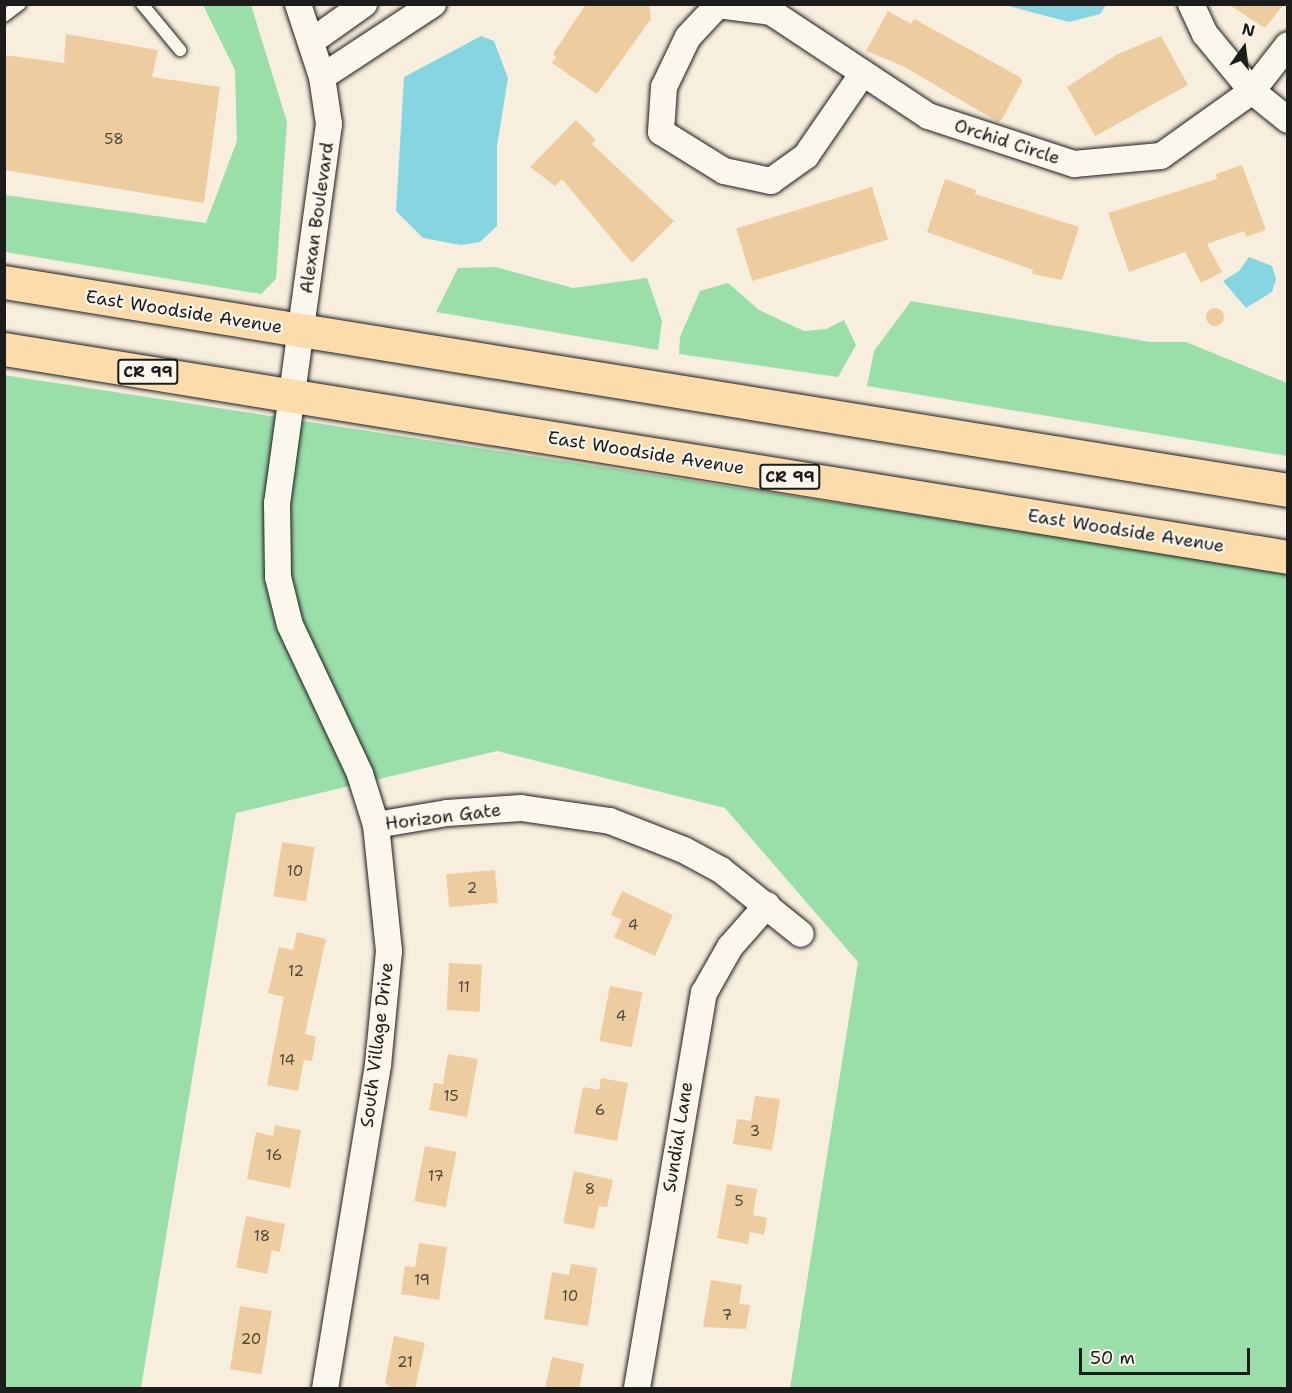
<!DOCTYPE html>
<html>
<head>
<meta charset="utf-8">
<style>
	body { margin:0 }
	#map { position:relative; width:1292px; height:1393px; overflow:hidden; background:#f8eedd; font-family:"Shantell Sans",sans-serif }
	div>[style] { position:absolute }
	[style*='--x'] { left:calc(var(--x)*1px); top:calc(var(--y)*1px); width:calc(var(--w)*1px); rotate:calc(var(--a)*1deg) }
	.green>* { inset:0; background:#9adeaa }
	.water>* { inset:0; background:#86d6e2 }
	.building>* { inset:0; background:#edcc9f; transform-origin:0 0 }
	.round { border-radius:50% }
	.roads { filter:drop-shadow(0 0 2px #1c1c1c) drop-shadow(0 0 2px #1c1c1c) }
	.lane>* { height:12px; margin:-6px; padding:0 6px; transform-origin:6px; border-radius:6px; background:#fbf7ec }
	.street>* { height:26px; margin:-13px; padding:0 13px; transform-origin:13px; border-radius:13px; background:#fbf7ec }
	.primary>* { height:33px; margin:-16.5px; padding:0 16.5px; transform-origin:16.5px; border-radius:16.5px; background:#fddcac }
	span { translate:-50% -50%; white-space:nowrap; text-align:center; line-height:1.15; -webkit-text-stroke:4.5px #fbf7ec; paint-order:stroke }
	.number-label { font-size:15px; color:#50483d }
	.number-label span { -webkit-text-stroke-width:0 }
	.shield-label span { padding:2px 4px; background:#fbf7ec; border:2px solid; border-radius:4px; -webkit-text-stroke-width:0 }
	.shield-label { font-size:16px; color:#1c1c1c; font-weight:700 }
	.street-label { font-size:18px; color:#1c1c1c }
	.frame { position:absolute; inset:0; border:6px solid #1c1c1c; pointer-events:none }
	.north { position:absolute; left:1214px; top:18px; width:60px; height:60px; -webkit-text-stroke:4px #fbf7ec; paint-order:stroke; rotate:14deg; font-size:16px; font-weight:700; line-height:24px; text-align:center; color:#1c1c1c }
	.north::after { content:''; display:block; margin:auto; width:21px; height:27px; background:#1c1c1c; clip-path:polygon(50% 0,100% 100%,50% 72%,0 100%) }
	.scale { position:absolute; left:1079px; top:1348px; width:171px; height:27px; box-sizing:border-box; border:3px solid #1c1c1c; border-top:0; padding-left:8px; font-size:18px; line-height:21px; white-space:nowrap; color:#1c1c1c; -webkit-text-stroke:4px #fbf7ec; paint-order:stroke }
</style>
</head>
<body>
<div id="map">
	<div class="green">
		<div style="clip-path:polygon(203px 5px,251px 5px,287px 122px,276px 279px,261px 294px,5px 252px,5px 195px,206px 223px,237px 141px,235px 70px)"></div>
		<div style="clip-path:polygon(495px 267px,573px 288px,647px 278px,662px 321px,658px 350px,436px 312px,458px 268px)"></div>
		<div style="clip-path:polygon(728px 283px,759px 310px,804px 331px,826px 329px,844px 320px,856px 345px,838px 377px,679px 354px,680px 337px,700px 291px)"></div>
		<div style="clip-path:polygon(911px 301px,1150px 342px,1186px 342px,1287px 383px,1287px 456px,867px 386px,874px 351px)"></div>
		<div style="clip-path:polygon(4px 375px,1287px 572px,1287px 1388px,790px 1388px,858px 962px,725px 808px,497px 751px,236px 813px,141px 1388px,5px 1388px)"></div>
	</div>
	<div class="water">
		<div style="clip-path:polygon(1005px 5px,1106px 5px,1100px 14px,1069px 22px)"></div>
		<div style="clip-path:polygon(481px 36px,494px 41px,508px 78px,497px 146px,497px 226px,480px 242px,461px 245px,423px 238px,396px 211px,404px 77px)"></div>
		<div style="clip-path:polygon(1249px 257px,1272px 266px,1276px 279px,1272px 292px,1246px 308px,1223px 281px,1239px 271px)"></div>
	</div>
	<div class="building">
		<div style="clip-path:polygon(586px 4px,649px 4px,651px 19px,597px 94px,552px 63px,556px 57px,553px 54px)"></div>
		<div style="clip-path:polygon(1228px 4px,1284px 4px,1265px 28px)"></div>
		<div style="clip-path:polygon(888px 11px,911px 24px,914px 19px,1020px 77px,1022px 82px,1002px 119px,998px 122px,903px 66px,866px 51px)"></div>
		<div style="clip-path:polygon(66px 34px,158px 50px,152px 77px,220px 87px,204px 203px,4px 170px,4px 55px,64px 63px)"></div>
		<div style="clip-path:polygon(1161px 36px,1188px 85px,1095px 136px,1067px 87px,1118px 54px)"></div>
		<div style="clip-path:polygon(576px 120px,596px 140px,592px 144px,674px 221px,632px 263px,562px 179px,555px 186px,530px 167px)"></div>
		<div style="clip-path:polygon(1242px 165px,1266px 230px,1246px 237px,1244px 231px,1207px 244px,1222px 272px,1201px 283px,1185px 252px,1129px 272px,1108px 213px,1217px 179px,1216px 174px)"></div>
		<div style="clip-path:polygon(945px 179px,976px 190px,975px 194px,1079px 227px,1062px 280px,1032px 274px,1033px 270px,927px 232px)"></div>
		<div style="left:872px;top:187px;width:55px;height:142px;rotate:73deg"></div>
		<div class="round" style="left:1206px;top:308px;width:18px;height:18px"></div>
		<div style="left:282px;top:842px;width:33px;height:55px;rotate:9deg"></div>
		<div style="left:495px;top:870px;width:33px;height:49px;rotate:85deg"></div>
		<div style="clip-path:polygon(622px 891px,673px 915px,655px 956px,614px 937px,622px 920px,611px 915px)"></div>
		<div style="clip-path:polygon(297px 932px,326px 939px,305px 1034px,316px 1037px,312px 1061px,304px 1060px,298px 1091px,267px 1085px,284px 997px,268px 993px,279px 947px,293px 950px)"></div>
		<div style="left:449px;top:963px;width:33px;height:47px;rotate:3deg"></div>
		<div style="left:610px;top:986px;width:33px;height:56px;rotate:11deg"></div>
		<div style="clip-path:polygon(448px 1054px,478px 1059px,467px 1117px,429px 1110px,434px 1083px,443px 1084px)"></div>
		<div style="clip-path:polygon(601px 1078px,628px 1083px,617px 1141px,574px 1133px,583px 1087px,599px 1090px)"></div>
		<div style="clip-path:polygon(755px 1096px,780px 1099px,772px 1150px,733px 1144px,737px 1119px,751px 1121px)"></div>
		<div style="clip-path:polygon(275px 1125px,301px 1130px,290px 1188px,247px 1179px,256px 1132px,273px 1136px)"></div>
		<div style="left:425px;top:1146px;width:32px;height:56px;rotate:11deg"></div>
		<div style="clip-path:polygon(574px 1171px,613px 1180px,607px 1207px,599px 1206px,594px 1229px,563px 1223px)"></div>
		<div style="clip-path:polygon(727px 1184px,757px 1189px,753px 1215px,767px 1218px,764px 1235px,750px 1232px,748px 1244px,717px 1238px)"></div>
		<div style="clip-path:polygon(246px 1216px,285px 1224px,280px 1252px,272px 1250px,267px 1274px,236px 1267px)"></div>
		<div style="clip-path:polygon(419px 1243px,447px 1247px,439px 1300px,401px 1294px,405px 1266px,415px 1267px)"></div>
		<div style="clip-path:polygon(571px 1264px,597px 1268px,588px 1326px,544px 1319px,552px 1272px,569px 1275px)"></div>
		<div style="clip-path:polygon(711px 1280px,742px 1285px,739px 1304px,750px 1305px,746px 1329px,703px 1327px)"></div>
		<div style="left:240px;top:1306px;width:32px;height:64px;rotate:9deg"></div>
		<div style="clip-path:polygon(394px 1336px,425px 1343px,415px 1389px,394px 1389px,385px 1383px)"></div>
		<div style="clip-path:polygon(552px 1357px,584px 1364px,579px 1389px,545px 1389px)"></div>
	</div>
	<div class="roads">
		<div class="lane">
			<div style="--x:142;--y:4;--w:60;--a:50.4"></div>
			<div style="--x:4;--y:16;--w:20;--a:-37"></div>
		</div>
		<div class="street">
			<div style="--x:298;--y:4;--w:77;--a:71.8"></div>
			<div style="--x:322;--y:77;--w:48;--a:81.5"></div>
			<div style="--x:329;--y:124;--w:383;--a:97.8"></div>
			<div style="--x:277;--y:503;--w:74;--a:89.2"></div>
			<div style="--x:278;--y:577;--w:49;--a:76"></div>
			<div style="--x:290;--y:625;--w:165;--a:64.8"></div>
			<div style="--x:360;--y:774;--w:53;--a:72.6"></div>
			<div style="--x:376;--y:825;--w:127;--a:84.1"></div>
			<div style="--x:389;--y:951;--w:115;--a:95.5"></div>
			<div style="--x:378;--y:1065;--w:327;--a:99.3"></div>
			<div style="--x:1191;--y:4;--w:33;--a:65"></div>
			<div style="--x:1205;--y:34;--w:74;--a:50.5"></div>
			<div style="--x:1252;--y:91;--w:46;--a:38.9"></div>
			<div style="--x:312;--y:41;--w:64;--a:-35.4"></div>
			<div style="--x:863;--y:73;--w:101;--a:124.5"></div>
			<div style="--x:806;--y:156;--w:43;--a:144.5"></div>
			<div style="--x:771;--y:181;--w:48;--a:-168"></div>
			<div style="--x:724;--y:171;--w:74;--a:-148.2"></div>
			<div style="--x:661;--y:132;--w:45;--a:-86.2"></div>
			<div style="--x:664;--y:87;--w:55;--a:-64.4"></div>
			<div style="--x:688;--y:37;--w:44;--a:-46.8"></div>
			<div style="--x:718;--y:5;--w:53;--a:7.5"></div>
			<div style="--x:771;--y:12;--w:188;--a:33.5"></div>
			<div style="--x:928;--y:116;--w:154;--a:18.2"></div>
			<div style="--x:1074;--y:164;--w:87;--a:-5.3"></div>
			<div style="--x:1161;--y:156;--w:112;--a:-35.5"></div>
			<div style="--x:1252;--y:91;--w:58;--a:-52"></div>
			<div style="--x:322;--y:77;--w:133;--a:-33.3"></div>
			<div style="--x:376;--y:825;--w:72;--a:-9.6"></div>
			<div style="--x:447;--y:813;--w:74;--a:-3.9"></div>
			<div style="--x:521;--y:808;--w:90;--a:8.3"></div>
			<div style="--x:610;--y:821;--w:79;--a:21.4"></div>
			<div style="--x:684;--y:850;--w:42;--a:28.4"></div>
			<div style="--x:721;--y:870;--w:102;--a:38.7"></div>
			<div style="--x:637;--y:1388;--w:401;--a:-80.4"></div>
			<div style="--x:704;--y:993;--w:53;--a:-60.5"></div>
			<div style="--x:730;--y:947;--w:56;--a:-48.6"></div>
		</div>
		<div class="primary">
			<div style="--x:4;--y:282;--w:1301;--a:9.2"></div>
			<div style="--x:4;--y:349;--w:1301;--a:9.2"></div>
		</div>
	</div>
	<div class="number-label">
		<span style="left:114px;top:140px">58</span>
		<span style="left:295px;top:872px">10</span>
		<span style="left:472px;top:889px">2</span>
		<span style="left:633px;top:926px">4</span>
		<span style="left:296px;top:972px">12</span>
		<span style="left:464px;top:988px">11</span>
		<span style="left:621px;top:1017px">4</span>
		<span style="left:287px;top:1061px">14</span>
		<span style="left:451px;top:1097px">15</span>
		<span style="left:600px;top:1111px">6</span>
		<span style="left:755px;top:1132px">3</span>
		<span style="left:274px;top:1156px">16</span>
		<span style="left:436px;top:1177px">17</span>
		<span style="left:590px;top:1190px">8</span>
		<span style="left:739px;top:1202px">5</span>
		<span style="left:262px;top:1237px">18</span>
		<span style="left:422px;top:1281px">19</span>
		<span style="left:570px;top:1297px">10</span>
		<span style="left:727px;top:1316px">7</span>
		<span style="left:251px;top:1340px">20</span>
		<span style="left:405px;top:1363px">21</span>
	</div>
	<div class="shield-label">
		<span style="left:148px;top:372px">CR 99</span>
		<span style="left:790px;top:477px">CR 99</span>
	</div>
	<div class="street-label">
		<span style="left:1007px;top:142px;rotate:18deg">Orchid Circle</span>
		<span style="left:317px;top:218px;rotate:-82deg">Alexan Boulevard</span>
		<span style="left:184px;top:312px;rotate:9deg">East Woodside Avenue</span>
		<span style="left:646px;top:453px;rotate:9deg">East Woodside Avenue</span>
		<span style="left:1126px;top:531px;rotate:9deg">East Woodside Avenue</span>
		<span style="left:443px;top:817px;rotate:-7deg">Horizon Gate</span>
		<span style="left:377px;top:1045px;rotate:-83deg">South Village Drive</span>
		<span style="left:678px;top:1137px;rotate:-81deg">Sundial Lane</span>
	</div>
	<div class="frame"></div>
	<div class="north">N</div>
	<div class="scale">50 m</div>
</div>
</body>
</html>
